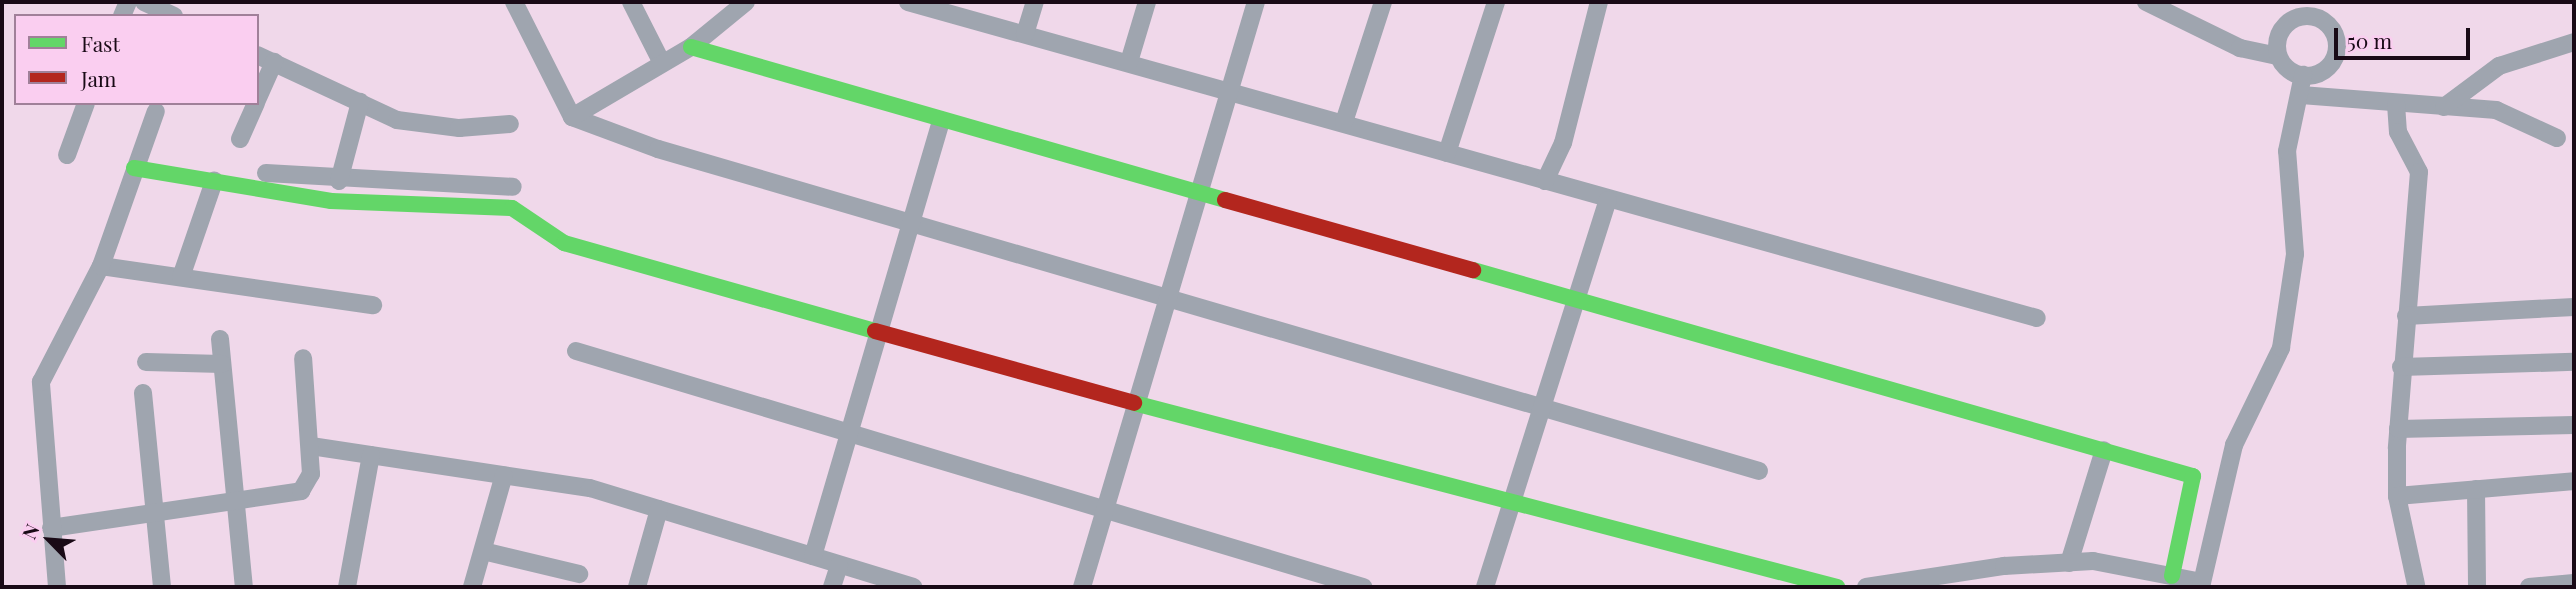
<!DOCTYPE html>
<html>
<head>
<meta charset="utf-8">
<style>
	body { margin:0 }
	#map { position:relative; width:2576px; height:589px; overflow:hidden; background:#f0d8ea; font-family:"Playfair Display",serif }
	div>[style] { position:absolute }
	[style*='--x'] { left:calc(var(--x)*1px); top:calc(var(--y)*1px); width:calc(var(--w)*1px); rotate:calc(var(--a)*1deg) }
	.street>* { height:18px; margin:-9px; padding:0 9px; transform-origin:9px; border-radius:9px; background:#9fa5af }
	.street>.ring { margin:-9px; padding:0; box-sizing:content-box; background:none; border:18px solid #9fa5af; border-radius:50% }
	.fast>* { height:16px; margin:-8px; padding:0 8px; transform-origin:8px; border-radius:8px; background:#63d668 }
	.jam>* { height:16px; margin:-8px; padding:0 8px; transform-origin:8px; border-radius:8px; background:#b3261e }
	span { translate:-50% -50%; white-space:nowrap; text-align:center; line-height:1.15; -webkit-text-stroke:7px #facef0; paint-order:stroke }
	.frame { position:absolute; inset:0; border:4px solid #190a16; pointer-events:none }
	.legend { position:absolute; left:14px; top:14px; width:245px; height:91px; box-sizing:border-box; background:#facef0; border:2px solid #a08099; margin:0; padding:9px 12px; list-style:none; font-size:21px; color:#190a16 }
	.legend li { display:flex; align-items:center; gap:14px; height:35px }
	.legend b { width:35px; border:2px solid #a08099 }
	.north { position:absolute; left:14px; top:505px; width:70px; height:70px; -webkit-text-stroke:5px #facef0; paint-order:stroke; rotate:295deg; font-size:19px; font-weight:700; line-height:28px; text-align:center; color:#190a16 }
	.north::after { content:''; display:block; margin:auto; width:24px; height:32px; background:#190a16; clip-path:polygon(50% 0,100% 100%,50% 72%,0 100%) }
	.scale { position:absolute; left:2334px; top:28px; width:136px; height:32px; box-sizing:border-box; border:4px solid #190a16; border-top:0; padding-left:9px; font-size:21px; line-height:24px; white-space:nowrap; color:#190a16; -webkit-text-stroke:5px #facef0; paint-order:stroke }
</style>
</head>
<body>
<div id="map">
	<div class="street">
		<div style="--x:144;--y:2;--w:33;--a:25"></div>
		<div style="--x:514;--y:2;--w:129;--a:63.2"></div>
		<div style="--x:572;--y:117;--w:92;--a:20.4"></div>
		<div style="--x:658;--y:149;--w:1147;--a:16.3"></div>
		<div style="--x:631;--y:2;--w:68;--a:63.1"></div>
		<div style="--x:908;--y:2;--w:1172;--a:15.64"></div>
		<div style="--x:2146;--y:2;--w:105;--a:26.1"></div>
		<div style="--x:2240;--y:48;--w:39;--a:12"></div>
		<div class="ring" style="left:2277px;top:16px;width:42px;height:42px"></div>
		<div style="--x:122;--y:16;--w:15;--a:-67"></div>
		<div style="--x:1025;--y:34;--w:34;--a:-73"></div>
		<div style="--x:257;--y:55;--w:154;--a:24.9"></div>
		<div style="--x:397;--y:120;--w:63;--a:7.4"></div>
		<div style="--x:459;--y:128;--w:51;--a:-4.5"></div>
		<div style="--x:1129;--y:62;--w:63;--a:-73.3"></div>
		<div style="--x:2301;--y:95;--w:196;--a:4.4"></div>
		<div style="--x:2496;--y:110;--w:67;--a:24.7"></div>
		<div style="--x:257;--y:100;--w:42;--a:-65.9"></div>
		<div style="--x:2396;--y:104;--w:28;--a:86"></div>
		<div style="--x:2398;--y:132;--w:45;--a:62.3"></div>
		<div style="--x:2419;--y:172;--w:277;--a:94.6"></div>
		<div style="--x:2397;--y:448;--w:48;--a:90"></div>
		<div style="--x:2397;--y:496;--w:91;--a:77.9"></div>
		<div style="--x:2444;--y:107;--w:69;--a:-36.7"></div>
		<div style="--x:2499;--y:66;--w:79;--a:-17.7"></div>
		<div style="--x:572;--y:117;--w:138;--a:-30.5"></div>
		<div style="--x:691;--y:47;--w:71;--a:-39.3"></div>
		<div style="--x:1344;--y:122;--w:126;--a:-72"></div>
		<div style="--x:240;--y:139;--w:39;--a:-66"></div>
		<div style="--x:1447;--y:153;--w:159;--a:-72"></div>
		<div style="--x:67;--y:155;--w:55;--a:-69.9"></div>
		<div style="--x:266;--y:173;--w:247;--a:3.2"></div>
		<div style="--x:339;--y:181;--w:82;--a:-75.1"></div>
		<div style="--x:1545;--y:181;--w:42;--a:-64.7"></div>
		<div style="--x:1563;--y:143;--w:146;--a:-75.7"></div>
		<div style="--x:101;--y:266;--w:275;--a:8.2"></div>
		<div style="--x:181;--y:277;--w:102;--a:-71"></div>
		<div style="--x:2406;--y:316;--w:168;--a:-3.1"></div>
		<div style="--x:220;--y:339;--w:249;--a:84.5"></div>
		<div style="--x:576;--y:351;--w:822;--a:16.69"></div>
		<div style="--x:146;--y:362;--w:76;--a:1.5"></div>
		<div style="--x:2401;--y:367;--w:173;--a:-1.7"></div>
		<div style="--x:143;--y:393;--w:195;--a:84.4"></div>
		<div style="--x:2398;--y:429;--w:176;--a:-1.3"></div>
		<div style="--x:311;--y:446;--w:282;--a:8.6"></div>
		<div style="--x:590;--y:488;--w:338;--a:17"></div>
		<div style="--x:2476;--y:489;--w:98;--a:89.4"></div>
		<div style="--x:2397;--y:496;--w:178;--a:-4.8"></div>
		<div style="--x:51;--y:528;--w:253;--a:-8.4"></div>
		<div style="--x:301;--y:491;--w:20;--a:-60"></div>
		<div style="--x:311;--y:474;--w:116;--a:-93.9"></div>
		<div style="--x:483;--y:551;--w:99;--a:13.5"></div>
		<div style="--x:813;--y:556;--w:454;--a:-73.6"></div>
		<div style="--x:2069;--y:563;--w:118;--a:-72.8"></div>
		<div style="--x:57;--y:587;--w:206;--a:-94.5"></div>
		<div style="--x:41;--y:382;--w:131;--a:-62.7"></div>
		<div style="--x:101;--y:266;--w:164;--a:-70.5"></div>
		<div style="--x:347;--y:587;--w:134;--a:-79.7"></div>
		<div style="--x:472;--y:587;--w:116;--a:-74.1"></div>
		<div style="--x:637;--y:587;--w:81;--a:-74.2"></div>
		<div style="--x:832;--y:587;--w:23;--a:-72"></div>
		<div style="--x:1082;--y:587;--w:610;--a:-73.44"></div>
		<div style="--x:1485;--y:587;--w:406;--a:-72.4"></div>
		<div style="--x:1866;--y:587;--w:140;--a:-8.7"></div>
		<div style="--x:2004;--y:566;--w:89;--a:-3.2"></div>
		<div style="--x:2093;--y:561;--w:111;--a:10.9"></div>
		<div style="--x:2201;--y:587;--w:146;--a:-76.9"></div>
		<div style="--x:2234;--y:445;--w:108;--a:-64.1"></div>
		<div style="--x:2281;--y:348;--w:95;--a:-81.5"></div>
		<div style="--x:2295;--y:254;--w:103;--a:-94.4"></div>
		<div style="--x:2287;--y:151;--w:78;--a:-78.1"></div>
		<div style="--x:2529;--y:587;--w:45;--a:-5.1"></div>
	</div>
	<div class="fast">
		<div style="--x:691;--y:47;--w:555;--a:15.99"></div>
		<div style="--x:134;--y:168;--w:200;--a:9.5"></div>
		<div style="--x:331;--y:201;--w:181;--a:2.2"></div>
		<div style="--x:512;--y:208;--w:63;--a:33.9"></div>
		<div style="--x:564;--y:243;--w:323;--a:15.8"></div>
		<div style="--x:1473;--y:270;--w:749;--a:15.97"></div>
		<div style="--x:2193;--y:476;--w:102;--a:101.9"></div>
		<div style="--x:1134;--y:403;--w:727;--a:14.67"></div>
	</div>
	<div class="jam">
		<div style="--x:1225;--y:200;--w:258;--a:15.8"></div>
		<div style="--x:875;--y:331;--w:269;--a:15.5"></div>
	</div>
	<div class="frame"></div>
	<ul class="legend">
	<li><b style="height:9px;background:#63d668"></b>Fast</li>
	<li><b style="height:9px;background:#b3261e"></b>Jam</li>
	</ul>
	<div class="north">N</div>
	<div class="scale">50 m</div>
</div>
</body>
</html>
